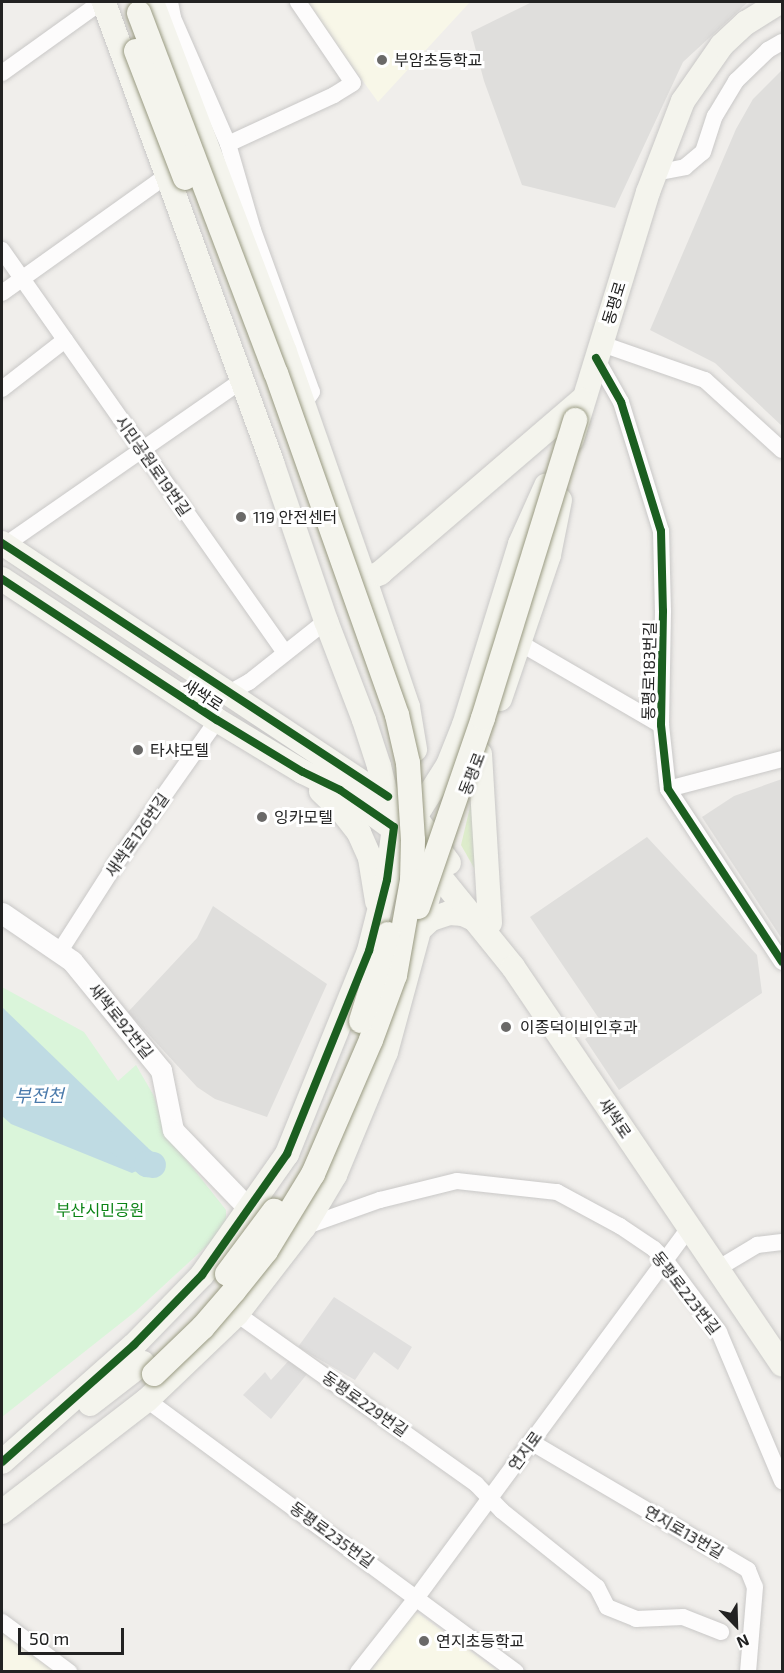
<!DOCTYPE html>
<html>
<head>
<meta charset="utf-8">
<style>
	body { margin:0 }
	#map { position:relative; width:784px; height:1673px; overflow:hidden; background:#f0eeeb; font-family:"Exo 2","Noto Sans KR",sans-serif }
	div>[style] { position:absolute }
	[style*='--x'] { left:calc(var(--x)*1px); top:calc(var(--y)*1px); width:calc(var(--w)*1px); rotate:calc(var(--a)*1deg) }
	.residential>* { inset:0; background:#dfdedc }
	.education>* { inset:0; background:#f8f7e8 }
	.grass>* { inset:0; background:#ddeccb }
	.park>* { inset:0; background:#daf5da }
	.parking>* { inset:0; background:#e0dfde }
	.water>* { inset:0; background:#bfdbe3 }
	.river>* { height:26px; margin:-13px; padding:0 13px; transform-origin:13px; border-radius:13px; background:#bfdbe3 }
	.roads { filter:drop-shadow(0 0 2px #c9c8c7) drop-shadow(0 0 2px #c9c8c7) }
	.minor>* { height:16px; margin:-8px; padding:0 8px; transform-origin:8px; border-radius:8px; background:#fdfcfc }
	.tertiary>* { height:21px; margin:-10.5px; padding:0 10.5px; transform-origin:10.5px; border-radius:10.5px; background:#fdfcfc }
	.secondary>* { height:24px; margin:-12px; padding:0 12px; transform-origin:12px; border-radius:12px; background:#f4f4ed }
	.bridges { filter:drop-shadow(0 0 2px #999a82) drop-shadow(0 0 2px #999a82) }
	.secondary-bridge>* { height:24px; margin:-12px; padding:0 12px; transform-origin:12px; border-radius:12px; background:#f4f4ed }
	.cycleway>* { height:8px; margin:-4px; padding:0 4px; transform-origin:4px; border-radius:4px; background:#1b5e20 }
	.dots>* { width:16px; height:16px; translate:-50% -50%; box-sizing:border-box; border:3px solid #fff; border-radius:50% }
	span { translate:-50% -50%; white-space:nowrap; text-align:center; line-height:1.15; -webkit-text-stroke:6px #fff; paint-order:stroke }
	.poi-label { font-size:16px; color:#222 }
	.left { translate:0 -50%; text-align:left }
	.street-label { font-size:16px; color:#222 }
	.park-label { font-size:16px; color:#0c8416 }
	.water-label { font-size:18px; color:#4a7aab; font-style:italic }
	.frame { position:absolute; inset:0; border:3px solid #222; pointer-events:none }
	.north { position:absolute; left:706px; top:1595px; width:60px; height:60px; -webkit-text-stroke:4px #fff; paint-order:stroke; rotate:157deg; font-size:16px; font-weight:700; line-height:24px; text-align:center; color:#222 }
	.north::after { content:''; display:block; margin:auto; width:21px; height:27px; background:#222; clip-path:polygon(50% 0,100% 100%,50% 72%,0 100%) }
	.scale { position:absolute; left:18px; top:1628px; width:106px; height:27px; box-sizing:border-box; border:3px solid #222; border-top:0; padding-left:8px; font-size:18px; line-height:21px; white-space:nowrap; color:#222; -webkit-text-stroke:4px #fff; paint-order:stroke }
</style>
</head>
<body>
<div id="map">
	<div class="residential">
		<div style="clip-path:polygon(532px 2px,748px 2px,683px 62px,615px 208px,522px 185px,484px 81px,471px 32px)"></div>
		<div style="clip-path:polygon(782px 70px,782px 426px,715px 363px,650px 330px,736px 129px,753px 99px)"></div>
		<div style="clip-path:polygon(782px 779px,782px 939px,702px 817px,734px 796px)"></div>
		<div style="clip-path:polygon(647px 837px,757px 955px,762px 993px,619px 1090px,585px 1039px,604px 1026px,530px 917px)"></div>
		<div style="clip-path:polygon(213px 906px,327px 984px,267px 1117px,215px 1099px,197px 1087px,128px 1012px,197px 938px)"></div>
	</div>
	<div class="education">
		<div style="clip-path:polygon(306px 2px,470px 2px,378px 102px)"></div>
		<div style="clip-path:polygon(415px 1611px,498px 1671px,370px 1672px)"></div>
		<div style="clip-path:polygon(2px 1632px,13px 1640px,57px 1671px,2px 1671px)"></div>
	</div>
	<div class="grass">
		<div style="clip-path:polygon(472px 799px,478px 875px,461px 845px)"></div>
	</div>
	<div class="park">
		<div style="clip-path:polygon(2px 987px,84px 1032px,118px 1081px,136px 1065px,154px 1096px,166px 1134px,226px 1210px,226px 1222px,225px 1229px,136px 1311px,2px 1417px)"></div>
	</div>
	<div class="parking">
		<div style="clip-path:polygon(334px 1297px,412px 1347px,398px 1370px,374px 1352px,355px 1380px,298px 1347px)"></div>
		<div style="clip-path:polygon(293px 1356px,311px 1369px,271px 1419px,243px 1395px,265px 1372px,271px 1380px)"></div>
	</div>
	<div class="water">
		<div style="clip-path:polygon(2px 1007px,148px 1148px,150px 1157px,143px 1168px,132px 1173px,11px 1124px,2px 1116px)"></div>
	</div>
	<div class="river">
		<div style="--x:119;--y:1142;--w:36;--a:38"></div>
		<div style="--x:147;--y:1164;--w:6;--a:9"></div>
	</div>
	<div class="roads">
		<div class="minor">
			<div style="--x:170;--y:2;--w:16;--a:79"></div>
			<div style="--x:173;--y:18;--w:137;--a:66.4"></div>
			<div style="--x:228;--y:144;--w:90;--a:73.8"></div>
			<div style="--x:253;--y:230;--w:172;--a:70"></div>
			<div style="--x:312;--y:392;--w:16;--a:125"></div>
			<div style="--x:2;--y:73;--w:122;--a:-35.6"></div>
			<div style="--x:228;--y:144;--w:117;--a:-24.8"></div>
			<div style="--x:334;--y:95;--w:22;--a:-32"></div>
			<div style="--x:353;--y:83;--w:98;--a:-124.2"></div>
			<div style="--x:655;--y:173;--w:31;--a:-11"></div>
			<div style="--x:685;--y:167;--w:23;--a:-40"></div>
			<div style="--x:703;--y:152;--w:38;--a:-72"></div>
			<div style="--x:715;--y:116;--w:41;--a:-59"></div>
			<div style="--x:736;--y:81;--w:45;--a:-44.1"></div>
			<div style="--x:768;--y:50;--w:16;--a:-30"></div>
			<div style="--x:2;--y:250;--w:492;--a:54.9"></div>
			<div style="--x:2;--y:293;--w:201;--a:-35.5"></div>
			<div style="--x:602;--y:344;--w:109;--a:19.3"></div>
			<div style="--x:705;--y:380;--w:104;--a:42.3"></div>
			<div style="--x:596;--y:358;--w:51;--a:60.4"></div>
			<div style="--x:621;--y:402;--w:135;--a:72.8"></div>
			<div style="--x:661;--y:531;--w:80;--a:88.6"></div>
			<div style="--x:663;--y:611;--w:114;--a:91"></div>
			<div style="--x:661;--y:725;--w:64;--a:83.8"></div>
			<div style="--x:668;--y:789;--w:207;--a:56.6"></div>
			<div style="--x:2;--y:389;--w:80;--a:-37.9"></div>
			<div style="--x:5;--y:545;--w:289;--a:-34.8"></div>
			<div style="--x:520;--y:643;--w:163;--a:30.2"></div>
			<div style="--x:229;--y:693;--w:23;--a:-29"></div>
			<div style="--x:249;--y:682;--w:98;--a:-38.4"></div>
			<div style="--x:668;--y:789;--w:118;--a:-14.7"></div>
			<div style="--x:60;--y:951;--w:106;--a:-57.4"></div>
			<div style="--x:117;--y:862;--w:174;--a:-54.8"></div>
			<div style="--x:304;--y:1227;--w:81;--a:-19.6"></div>
			<div style="--x:380;--y:1200;--w:79;--a:-13.9"></div>
			<div style="--x:457;--y:1181;--w:101;--a:6.3"></div>
			<div style="--x:557;--y:1192;--w:72;--a:28.4"></div>
			<div style="--x:620;--y:1226;--w:41;--a:34.1"></div>
			<div style="--x:654;--y:1249;--w:17;--a:45"></div>
			<div style="--x:666;--y:1261;--w:89;--a:53.3"></div>
			<div style="--x:719;--y:1332;--w:162;--a:67.1"></div>
			<div style="--x:717;--y:1269;--w:47;--a:-31"></div>
			<div style="--x:757;--y:1245;--w:25;--a:-7"></div>
			<div style="--x:237;--y:1314;--w:293;--a:35.4"></div>
			<div style="--x:476;--y:1484;--w:37;--a:46"></div>
			<div style="--x:502;--y:1511;--w:122;--a:38.7"></div>
			<div style="--x:597;--y:1587;--w:22;--a:63"></div>
			<div style="--x:607;--y:1607;--w:31;--a:22"></div>
			<div style="--x:636;--y:1619;--w:47;--a:-2.4"></div>
			<div style="--x:683;--y:1617;--w:41;--a:21.5"></div>
			<div style="--x:147;--y:1400;--w:458;--a:36.4"></div>
			<div style="--x:531;--y:1442;--w:252;--a:30.5"></div>
			<div style="--x:748;--y:1570;--w:18;--a:68"></div>
			<div style="--x:755;--y:1587;--w:85;--a:94.7"></div>
			<div style="--x:2;--y:1622;--w:84;--a:36.7"></div>
			<div style="--x:358;--y:1672;--w:95;--a:-51.8"></div>
			<div style="--x:417;--y:1597;--w:458;--a:-53.6"></div>
		</div>
		<div class="tertiary">
			<div style="--x:2;--y:913;--w:85;--a:34.4"></div>
			<div style="--x:72;--y:961;--w:141;--a:50.8"></div>
			<div style="--x:161;--y:1070;--w:61;--a:78.7"></div>
			<div style="--x:173;--y:1130;--w:110;--a:46.1"></div>
		</div>
		<div class="secondary">
			<div style="--x:152;--y:2;--w:374;--a:69.2"></div>
			<div style="--x:285;--y:352;--w:242;--a:70.7"></div>
			<div style="--x:365;--y:580;--w:134;--a:71.3"></div>
			<div style="--x:408;--y:707;--w:43;--a:80.5"></div>
			<div style="--x:572;--y:439;--w:258;--a:-72.9"></div>
			<div style="--x:648;--y:192;--w:97;--a:-69"></div>
			<div style="--x:683;--y:101;--w:68;--a:-55.1"></div>
			<div style="--x:722;--y:45;--w:33;--a:-43"></div>
			<div style="--x:746;--y:23;--w:40;--a:-32"></div>
			<div style="--x:2;--y:543;--w:496;--a:33.6"></div>
			<div style="--x:415;--y:817;--w:57;--a:53.5"></div>
			<div style="--x:2;--y:579;--w:257;--a:33.3"></div>
			<div style="--x:217;--y:720;--w:100;--a:31.2"></div>
			<div style="--x:303;--y:772;--w:41;--a:25.9"></div>
			<div style="--x:340;--y:790;--w:73;--a:36.1"></div>
			<div style="--x:365;--y:580;--w:17;--a:-25"></div>
			<div style="--x:380;--y:573;--w:265;--a:-40.6"></div>
			<div style="--x:500;--y:699;--w:152;--a:-71.2"></div>
			<div style="--x:549;--y:555;--w:56;--a:-78.7"></div>
			<div style="--x:480;--y:754;--w:169;--a:86.6"></div>
			<div style="--x:321;--y:791;--w:29;--a:44"></div>
			<div style="--x:342;--y:811;--w:28;--a:52"></div>
			<div style="--x:359;--y:833;--w:27;--a:66"></div>
			<div style="--x:370;--y:858;--w:44;--a:80.8"></div>
			<div style="--x:401;--y:824;--w:16;--a:-27"></div>
			<div style="--x:415;--y:817;--w:62;--a:-57.6"></div>
			<div style="--x:448;--y:765;--w:43;--a:-68.2"></div>
			<div style="--x:464;--y:725;--w:189;--a:-72.8"></div>
			<div style="--x:520;--y:544;--w:64;--a:-65.9"></div>
			<div style="--x:428;--y:862;--w:135;--a:51"></div>
			<div style="--x:513;--y:967;--w:480;--a:55.9"></div>
			<div style="--x:418;--y:931;--w:18;--a:-43"></div>
			<div style="--x:431;--y:919;--w:19;--a:-18"></div>
			<div style="--x:449;--y:913;--w:14;--a:4"></div>
			<div style="--x:463;--y:914;--w:14;--a:25"></div>
			<div style="--x:90;--y:1404;--w:67;--a:-37.7"></div>
			<div style="--x:2;--y:1462;--w:176;--a:-41.6"></div>
			<div style="--x:134;--y:1345;--w:98;--a:-45.8"></div>
			<div style="--x:202;--y:1275;--w:148;--a:-54.9"></div>
			<div style="--x:287;--y:1154;--w:219;--a:-68"></div>
			<div style="--x:369;--y:951;--w:73;--a:-75.8"></div>
			<div style="--x:387;--y:880;--w:53;--a:-82.5"></div>
			<div style="--x:394;--y:827;--w:63;--a:-103.8"></div>
			<div style="--x:379;--y:766;--w:48;--a:-108.1"></div>
			<div style="--x:364;--y:720;--w:106;--a:-111"></div>
			<div style="--x:326;--y:621;--w:168;--a:-108.8"></div>
			<div style="--x:272;--y:462;--w:490;--a:-110.1"></div>
			<div style="--x:2;--y:1512;--w:183;--a:-37.7"></div>
			<div style="--x:147;--y:1400;--w:124;--a:-43.7"></div>
			<div style="--x:237;--y:1314;--w:110;--a:-52.4"></div>
			<div style="--x:304;--y:1227;--w:61;--a:-59.2"></div>
			<div style="--x:335;--y:1175;--w:133;--a:-67.5"></div>
			<div style="--x:386;--y:1052;--w:172;--a:-74.8"></div>
		</div>
	</div>
	<div class="bridges">
		<div class="secondary-bridge">
			<div style="--x:139;--y:13;--w:385;--a:69.2"></div>
			<div style="--x:276;--y:373;--w:363;--a:70.5"></div>
			<div style="--x:397;--y:715;--w:49;--a:77.1"></div>
			<div style="--x:408;--y:763;--w:77;--a:86.3"></div>
			<div style="--x:413;--y:840;--w:40;--a:91.4"></div>
			<div style="--x:412;--y:880;--w:97;--a:100.1"></div>
			<div style="--x:395;--y:975;--w:69;--a:110.3"></div>
			<div style="--x:371;--y:1040;--w:146;--a:113.4"></div>
			<div style="--x:313;--y:1174;--w:90;--a:121.4"></div>
			<div style="--x:266;--y:1251;--w:51;--a:128.7"></div>
			<div style="--x:234;--y:1291;--w:48;--a:130.7"></div>
			<div style="--x:203;--y:1327;--w:68;--a:136.2"></div>
			<div style="--x:136;--y:51;--w:136;--a:68.9"></div>
			<div style="--x:418;--y:907;--w:200;--a:-71"></div>
			<div style="--x:483;--y:718;--w:312;--a:-72.8"></div>
			<div style="--x:361;--y:1021;--w:91;--a:-72.8"></div>
			<div style="--x:227;--y:1274;--w:79;--a:-53.3"></div>
		</div>
	</div>
	<div class="cycleway">
		<div style="--x:596;--y:358;--w:51;--a:60.4"></div>
		<div style="--x:621;--y:402;--w:135;--a:72.8"></div>
		<div style="--x:661;--y:531;--w:80;--a:88.6"></div>
		<div style="--x:663;--y:611;--w:114;--a:91"></div>
		<div style="--x:661;--y:725;--w:64;--a:83.8"></div>
		<div style="--x:668;--y:789;--w:207;--a:56.6"></div>
		<div style="--x:2;--y:543;--w:462;--a:33.3"></div>
		<div style="--x:2;--y:579;--w:257;--a:33.3"></div>
		<div style="--x:217;--y:720;--w:100;--a:31.2"></div>
		<div style="--x:303;--y:772;--w:41;--a:25.9"></div>
		<div style="--x:340;--y:790;--w:65;--a:34.4"></div>
		<div style="--x:394;--y:827;--w:53;--a:97.5"></div>
		<div style="--x:387;--y:880;--w:73;--a:104.2"></div>
		<div style="--x:369;--y:951;--w:219;--a:112"></div>
		<div style="--x:287;--y:1154;--w:148;--a:125.1"></div>
		<div style="--x:202;--y:1275;--w:98;--a:134.2"></div>
		<div style="--x:134;--y:1345;--w:176;--a:138.4"></div>
	</div>
	<div class="dots">
		<div style="left:382px;top:60px;background:#6a6968"></div>
		<div style="left:241px;top:517px;background:#6a6968"></div>
		<div style="left:138px;top:750px;background:#6a6968"></div>
		<div style="left:262px;top:817px;background:#6a6968"></div>
		<div style="left:506px;top:1027px;background:#6a6968"></div>
		<div style="left:424px;top:1641px;background:#6a6968"></div>
	</div>
	<div class="poi-label">
		<span class="left" style="left:394px;top:60px">부암초등학교</span>
		<span class="left" style="left:253px;top:517px">119 안전센터</span>
		<span class="left" style="left:150px;top:750px">타샤모텔</span>
		<span class="left" style="left:274px;top:817px">잉카모텔</span>
		<span class="left" style="left:520px;top:1027px">이종덕이비인후과</span>
		<span class="left" style="left:436px;top:1641px">연지초등학교</span>
	</div>
	<div class="street-label">
		<span style="left:614px;top:303px;rotate:-73deg">동평로</span>
		<span style="left:153px;top:466px;rotate:55deg">시민공원로19번길</span>
		<span style="left:649px;top:671px;rotate:-89deg">동평로183번길</span>
		<span style="left:203px;top:695px;rotate:33deg">새싹로</span>
		<span style="left:472px;top:774px;rotate:-69deg">동평로</span>
		<span style="left:137px;top:835px;rotate:-55deg">새싹로126번길</span>
		<span style="left:121px;top:1021px;rotate:51deg">새싹로92번길</span>
		<span style="left:615px;top:1118px;rotate:56deg">새싹로</span>
		<span style="left:686px;top:1293px;rotate:52deg">동평로223번길</span>
		<span style="left:365px;top:1404px;rotate:35deg">동평로229번길</span>
		<span style="left:525px;top:1451px;rotate:-54deg">연지로</span>
		<span style="left:684px;top:1532px;rotate:30deg">연지로13번길</span>
		<span style="left:332px;top:1535px;rotate:36deg">동평로235번길</span>
	</div>
	<div class="park-label">
		<span style="left:100px;top:1210px">부산시민공원</span>
	</div>
	<div class="water-label">
		<span style="left:39px;top:1095px">부전천</span>
	</div>
	<div class="frame"></div>
	<div class="north">N</div>
	<div class="scale">50 m</div>
</div>
</body>
</html>
